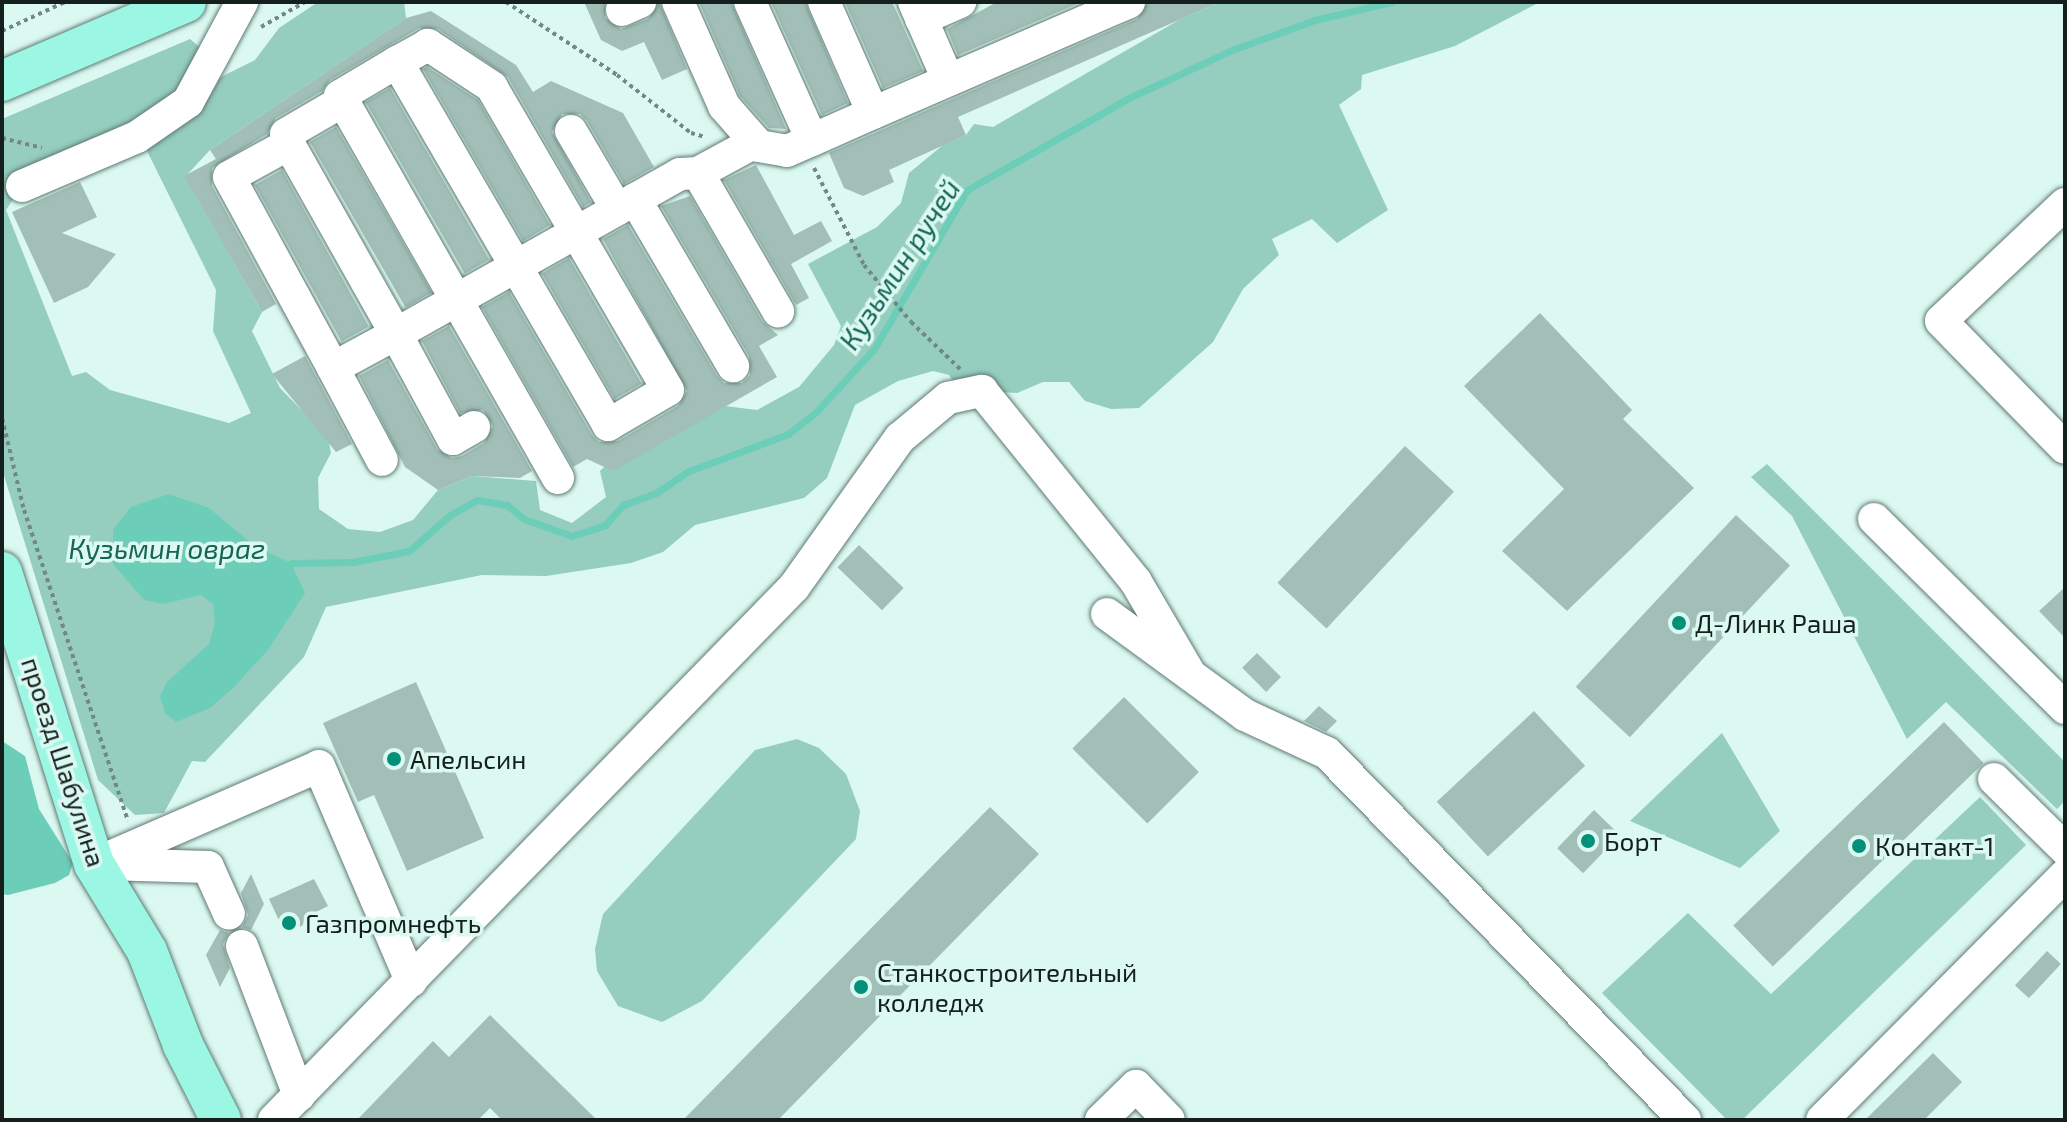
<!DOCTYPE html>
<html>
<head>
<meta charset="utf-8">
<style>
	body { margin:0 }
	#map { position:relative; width:2067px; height:1122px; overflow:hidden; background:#dbf9f1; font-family:"Exo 2",sans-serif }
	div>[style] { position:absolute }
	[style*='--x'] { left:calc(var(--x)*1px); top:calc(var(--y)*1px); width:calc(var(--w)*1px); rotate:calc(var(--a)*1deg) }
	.green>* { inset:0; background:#95cdbe }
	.water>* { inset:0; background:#6cceb8 }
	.stream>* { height:7px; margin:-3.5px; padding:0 3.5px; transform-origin:3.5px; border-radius:3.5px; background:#6cceb8 }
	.building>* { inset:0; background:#a2bfb7; transform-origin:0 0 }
	.path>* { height:4px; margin-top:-2px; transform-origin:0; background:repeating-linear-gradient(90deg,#748883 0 4px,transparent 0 8px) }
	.roads { filter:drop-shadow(0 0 2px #5f7a73) drop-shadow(0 0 2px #5f7a73) }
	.minor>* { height:32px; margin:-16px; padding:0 16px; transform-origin:16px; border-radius:16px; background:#fff }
	.major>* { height:40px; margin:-20px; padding:0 20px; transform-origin:20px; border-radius:20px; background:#9cf6e4 }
	.dots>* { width:22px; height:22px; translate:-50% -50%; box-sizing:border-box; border:4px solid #dbf9f1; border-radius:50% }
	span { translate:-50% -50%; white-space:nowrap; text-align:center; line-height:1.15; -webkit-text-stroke:7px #dbf9f1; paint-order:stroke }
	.poi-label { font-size:26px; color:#15201d }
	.left { translate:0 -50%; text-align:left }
	.street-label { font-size:26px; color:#15201d }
	.water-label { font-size:28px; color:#166556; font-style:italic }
	.frame { position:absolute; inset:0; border:4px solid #15201d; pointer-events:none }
</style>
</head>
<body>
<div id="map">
	<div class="green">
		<div style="clip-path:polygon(evenodd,318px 2px,404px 2px,406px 18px,210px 150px,185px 177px,262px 312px,252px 331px,280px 388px,328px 437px,331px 453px,318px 478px,319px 509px,348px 529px,380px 532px,413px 520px,438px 490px,472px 476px,536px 481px,540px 510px,572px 523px,606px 497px,600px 471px,604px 467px,725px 406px,757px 410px,799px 387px,834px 345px,841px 326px,808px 264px,877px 227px,901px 203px,909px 173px,943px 145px,966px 135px,974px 124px,993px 127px,1179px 20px,1220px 2px,1540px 2px,1455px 46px,1362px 75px,1361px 89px,1339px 105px,1388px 210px,1337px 243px,1312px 219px,1272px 239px,1279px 255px,1243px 289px,1213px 342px,1139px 408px,1111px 409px,1085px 401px,1069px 382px,1043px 382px,1017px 393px,959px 390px,949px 375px,933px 371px,898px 381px,855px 405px,827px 478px,804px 498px,695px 525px,663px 552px,631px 563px,546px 576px,482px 575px,326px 607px,304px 657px,205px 762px,192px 761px,164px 813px,135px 815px,98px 780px,2px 469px,2px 119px,190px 39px,211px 57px,195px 90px,255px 60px,279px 28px,318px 2px,146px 149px,216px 290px,213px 331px,251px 413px,229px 423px,110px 390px,86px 372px,72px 376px,6px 210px,22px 186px,146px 149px)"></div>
		<div style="clip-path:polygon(1767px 464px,2065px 762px,2065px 801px,2057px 809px,1946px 702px,1907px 739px,1792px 516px,1751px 477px)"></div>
		<div style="clip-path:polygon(1722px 733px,1780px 831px,1740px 868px,1630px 821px)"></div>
		<div style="clip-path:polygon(797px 739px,819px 748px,846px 774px,860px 811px,856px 839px,702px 1001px,662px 1022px,618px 1006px,597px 971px,595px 949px,603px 914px,755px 750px)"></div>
		<div style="clip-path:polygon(1980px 797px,2026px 845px,1742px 1120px,1727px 1120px,1602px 993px,1688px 913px,1771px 994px)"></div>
	</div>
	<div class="water">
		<div style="clip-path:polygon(169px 494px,209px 508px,256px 547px,291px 563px,305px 593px,268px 650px,232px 689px,210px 708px,176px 722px,165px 713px,160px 696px,167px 682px,209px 644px,215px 623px,213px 604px,201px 595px,163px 604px,144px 600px,113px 564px,113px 530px,131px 507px)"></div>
		<div style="clip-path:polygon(2px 741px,25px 756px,39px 809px,73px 863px,69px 875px,55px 883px,8px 895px,2px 894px)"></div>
	</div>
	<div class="stream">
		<div style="--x:291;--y:563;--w:62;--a:-0.9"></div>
		<div style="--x:353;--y:562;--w:57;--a:-11.1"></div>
		<div style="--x:409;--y:551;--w:55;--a:-41.3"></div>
		<div style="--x:450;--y:515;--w:31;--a:-29"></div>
		<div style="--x:477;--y:500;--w:30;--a:9"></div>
		<div style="--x:507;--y:505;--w:22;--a:39"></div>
		<div style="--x:524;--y:519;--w:51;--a:19.5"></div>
		<div style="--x:572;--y:536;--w:35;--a:-18"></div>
		<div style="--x:605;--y:525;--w:27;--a:-48"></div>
		<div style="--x:623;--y:505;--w:35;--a:-20"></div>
		<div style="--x:656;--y:493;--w:40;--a:-34"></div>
		<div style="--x:689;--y:471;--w:106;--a:-20.5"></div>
		<div style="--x:788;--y:434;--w:36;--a:-38"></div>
		<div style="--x:816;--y:412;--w:86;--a:-47.4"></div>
		<div style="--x:874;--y:349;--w:184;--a:-59.7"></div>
		<div style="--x:967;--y:190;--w:189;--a:-29.6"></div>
		<div style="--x:1131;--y:97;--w:111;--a:-25"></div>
		<div style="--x:1232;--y:50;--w:88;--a:-19.9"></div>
		<div style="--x:1315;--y:20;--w:79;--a:-13.2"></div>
	</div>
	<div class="building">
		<div style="clip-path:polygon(584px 2px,605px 2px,605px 18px,621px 29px,648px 19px,659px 2px,687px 69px,662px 80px,644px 42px,622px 51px,601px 40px)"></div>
		<div style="clip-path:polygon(699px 2px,731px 2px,786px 129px,769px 128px,740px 96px)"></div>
		<div style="clip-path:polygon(771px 2px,805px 2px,848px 103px,822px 115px)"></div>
		<div style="clip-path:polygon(845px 2px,892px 2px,923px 71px,883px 88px)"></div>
		<div style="clip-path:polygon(997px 2px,1081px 2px,958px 55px,947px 29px)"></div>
		<div style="clip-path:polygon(1148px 2px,1220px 2px,958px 117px,966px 135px,889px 170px,894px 182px,863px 196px,844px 188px,829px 153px,1137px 19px)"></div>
		<div style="clip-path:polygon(431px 11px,516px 65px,533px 92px,551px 81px,623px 113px,654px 167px,624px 184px,587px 121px,580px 114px,562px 114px,552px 132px,591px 202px,583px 207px,508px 77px,438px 29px,419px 28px,330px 80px,322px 91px,276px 118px,267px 134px,212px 168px,212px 186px,276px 304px,262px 312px,184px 176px,216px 159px,210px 150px,406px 18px)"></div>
		<div style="clip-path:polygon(427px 67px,478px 100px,550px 225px,523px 241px,423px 69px)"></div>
		<div style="left:390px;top:88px;width:198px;height:28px;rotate:60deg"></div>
		<div style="left:336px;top:127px;width:191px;height:30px;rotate:60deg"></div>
		<div style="clip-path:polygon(756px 165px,794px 235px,821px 221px,832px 241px,791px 264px,809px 298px,796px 305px,724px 180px)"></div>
		<div style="left:282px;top:170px;width:179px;height:31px;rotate:61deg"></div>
		<div style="clip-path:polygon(80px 182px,97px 217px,62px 233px,116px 254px,88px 287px,54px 303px,12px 212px)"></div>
		<div style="clip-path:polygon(690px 196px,762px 321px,778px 335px,759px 346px,777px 377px,613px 471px,587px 459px,573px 467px,482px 307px,509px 292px,592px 435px,599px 442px,618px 441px,678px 406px,687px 391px,603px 239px,628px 225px,717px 376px,724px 383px,742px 383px,750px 375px,749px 356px,661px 206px)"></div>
		<div style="left:569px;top:258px;width:145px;height:31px;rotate:60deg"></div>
		<div style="clip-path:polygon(1540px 313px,1632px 410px,1623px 419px,1694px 488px,1567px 611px,1502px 551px,1564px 489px,1464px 386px)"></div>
		<div style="clip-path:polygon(449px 326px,532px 471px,520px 478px,472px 476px,438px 490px,405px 467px,359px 376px,388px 360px,437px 449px,452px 458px,462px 456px,484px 443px,493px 426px,483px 410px,460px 413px,422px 341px)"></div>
		<div style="clip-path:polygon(305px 356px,352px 444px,336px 452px,272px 374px)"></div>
		<div style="left:1405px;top:446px;width:67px;height:187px;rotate:43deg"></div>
		<div style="left:1736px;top:515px;width:74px;height:235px;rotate:43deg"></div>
		<div style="left:859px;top:545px;width:62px;height:31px;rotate:44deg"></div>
		<div style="clip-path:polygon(2065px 587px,2065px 638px,2039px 611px)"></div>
		<div style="left:1257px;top:653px;width:34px;height:21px;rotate:45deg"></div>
		<div style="clip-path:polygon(416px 682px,484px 838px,407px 871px,374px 795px,358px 802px,323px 723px)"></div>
		<div style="left:1124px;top:697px;width:106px;height:73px;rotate:45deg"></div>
		<div style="clip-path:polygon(1319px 706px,1337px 721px,1326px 732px,1304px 721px)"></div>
		<div style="left:1534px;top:711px;width:75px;height:133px;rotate:47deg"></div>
		<div style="left:1944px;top:722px;width:57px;height:293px;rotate:46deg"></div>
		<div style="clip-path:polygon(990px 807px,1039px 854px,778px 1120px,683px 1120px)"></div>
		<div style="left:1594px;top:810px;width:36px;height:53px;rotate:44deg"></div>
		<div style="clip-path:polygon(251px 874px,264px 904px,251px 930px,242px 927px,248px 915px,241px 893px)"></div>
		<div style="clip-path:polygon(314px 879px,328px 906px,306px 917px,302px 926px,283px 929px,269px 899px)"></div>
		<div style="clip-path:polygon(220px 930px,229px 933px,223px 944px,230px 968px,220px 987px,206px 955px)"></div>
		<div style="left:2047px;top:951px;width:19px;height:47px;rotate:43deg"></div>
		<div style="clip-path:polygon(490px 1015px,597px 1120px,502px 1120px,490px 1108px,478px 1120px,357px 1120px,433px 1041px,449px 1057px)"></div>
		<div style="clip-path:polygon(1933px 1053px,1962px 1082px,1924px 1120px,1865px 1120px)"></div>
	</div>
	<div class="path">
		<div style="--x:506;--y:2;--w:133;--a:33.3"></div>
		<div style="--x:617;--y:75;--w:94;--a:38.1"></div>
		<div style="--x:691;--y:133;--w:15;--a:16"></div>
		<div style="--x:261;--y:27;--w:51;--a:-29.6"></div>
		<div style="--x:2;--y:31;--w:69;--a:-24.7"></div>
		<div style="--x:2;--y:138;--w:41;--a:14"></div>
		<div style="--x:814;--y:168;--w:109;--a:62.7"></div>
		<div style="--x:864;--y:265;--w:74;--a:50.5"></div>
		<div style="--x:911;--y:322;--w:68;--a:43.8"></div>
		<div style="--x:2;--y:418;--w:95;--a:76.6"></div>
		<div style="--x:24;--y:510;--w:328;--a:71.5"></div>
	</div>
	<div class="roads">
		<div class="minor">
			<div style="--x:678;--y:2;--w:114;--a:66.1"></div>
			<div style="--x:724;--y:106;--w:53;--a:48.8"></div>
			<div style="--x:759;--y:146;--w:28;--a:10"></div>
			<div style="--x:787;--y:151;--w:27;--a:-24"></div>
			<div style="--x:750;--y:2;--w:151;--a:65.8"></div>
			<div style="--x:812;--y:140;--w:67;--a:-23.9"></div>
			<div style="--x:824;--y:2;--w:121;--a:66.2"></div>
			<div style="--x:873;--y:113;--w:279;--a:-23.4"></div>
			<div style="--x:914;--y:2;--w:85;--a:66.4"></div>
			<div style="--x:622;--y:10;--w:20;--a:-24"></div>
			<div style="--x:921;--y:19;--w:43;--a:-23.6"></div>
			<div style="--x:343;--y:101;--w:6;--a:-121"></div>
			<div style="--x:340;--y:96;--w:66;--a:-30.8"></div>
			<div style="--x:397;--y:62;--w:420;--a:59.8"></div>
			<div style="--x:608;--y:425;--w:69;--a:-30.3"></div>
			<div style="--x:668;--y:390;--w:350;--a:-120.2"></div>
			<div style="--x:492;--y:87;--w:77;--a:-146.7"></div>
			<div style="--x:428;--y:45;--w:35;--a:151"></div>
			<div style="--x:571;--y:131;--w:91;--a:59.5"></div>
			<div style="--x:289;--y:144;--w:10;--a:-107"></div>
			<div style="--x:286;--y:134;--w:66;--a:-30.1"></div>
			<div style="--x:343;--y:101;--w:434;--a:60.3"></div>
			<div style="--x:698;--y:173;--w:160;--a:59.9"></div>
			<div style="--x:22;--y:186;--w:125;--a:-23.1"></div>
			<div style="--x:137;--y:137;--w:62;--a:-34.5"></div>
			<div style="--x:188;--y:102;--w:114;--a:-61.6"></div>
			<div style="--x:635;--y:199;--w:194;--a:59.6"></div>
			<div style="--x:2065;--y:204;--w:170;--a:136.7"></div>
			<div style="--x:1941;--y:321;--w:177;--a:45.7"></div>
			<div style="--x:333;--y:368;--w:104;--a:62"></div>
			<div style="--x:474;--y:427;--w:24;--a:150"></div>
			<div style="--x:453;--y:439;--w:119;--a:-118.5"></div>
			<div style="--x:396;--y:334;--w:218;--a:-119.4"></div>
			<div style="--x:289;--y:144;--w:68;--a:151.2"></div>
			<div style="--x:229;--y:177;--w:217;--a:61.4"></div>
			<div style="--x:333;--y:368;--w:72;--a:-28.4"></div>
			<div style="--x:396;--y:334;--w:326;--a:-29.4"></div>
			<div style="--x:680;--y:174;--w:18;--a:-3"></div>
			<div style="--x:698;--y:173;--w:65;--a:-28.5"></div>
			<div style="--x:1874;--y:519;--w:269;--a:44.7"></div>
			<div style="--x:1107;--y:614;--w:171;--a:36.2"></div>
			<div style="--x:1245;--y:715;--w:90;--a:24.9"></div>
			<div style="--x:1327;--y:753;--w:513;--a:45.71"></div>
			<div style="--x:1994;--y:779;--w:100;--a:44.6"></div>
			<div style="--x:94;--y:864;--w:245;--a:-23.5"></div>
			<div style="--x:319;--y:766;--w:234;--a:66.8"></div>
			<div style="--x:105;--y:864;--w:103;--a:1.7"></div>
			<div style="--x:208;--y:867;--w:51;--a:65.9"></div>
			<div style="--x:242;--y:946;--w:160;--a:69.1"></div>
			<div style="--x:274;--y:1120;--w:745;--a:-45.71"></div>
			<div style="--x:794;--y:587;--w:183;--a:-54.6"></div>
			<div style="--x:900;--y:438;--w:62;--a:-39.8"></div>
			<div style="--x:948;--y:398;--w:35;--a:-12"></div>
			<div style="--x:982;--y:391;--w:245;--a:51.1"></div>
			<div style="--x:1136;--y:582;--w:107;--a:59.6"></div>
			<div style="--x:1101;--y:1120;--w:49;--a:-44.2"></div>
			<div style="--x:1136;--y:1086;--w:47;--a:45.9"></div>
			<div style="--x:1822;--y:1120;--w:345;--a:-45.2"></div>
		</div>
		<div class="major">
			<div style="--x:2;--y:81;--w:200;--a:-23.2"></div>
			<div style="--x:2;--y:572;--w:306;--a:72.5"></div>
			<div style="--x:94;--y:864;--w:102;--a:58.7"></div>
			<div style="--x:147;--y:951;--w:101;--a:69"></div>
			<div style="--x:183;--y:1045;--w:84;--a:63.1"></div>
		</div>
	</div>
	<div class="dots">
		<div style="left:1679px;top:623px;background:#03907a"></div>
		<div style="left:394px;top:759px;background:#03907a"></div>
		<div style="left:1588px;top:841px;background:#03907a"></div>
		<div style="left:1859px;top:846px;background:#03907a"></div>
		<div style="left:289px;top:923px;background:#03907a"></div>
		<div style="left:861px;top:987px;background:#03907a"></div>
	</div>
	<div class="poi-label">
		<span class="left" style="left:1695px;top:623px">Д-Линк Раша</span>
		<span class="left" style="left:410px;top:759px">Апельсин</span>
		<span class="left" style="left:1604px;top:841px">Борт</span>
		<span class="left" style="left:1875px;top:846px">Контакт-1</span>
		<span class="left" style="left:305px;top:923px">Газпромнефть</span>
		<span class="left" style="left:877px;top:987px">Станкостроительный<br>колледж</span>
	</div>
	<div class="street-label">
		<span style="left:64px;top:762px;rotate:72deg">проезд Шабулина</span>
	</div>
	<div class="water-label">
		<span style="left:899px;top:264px;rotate:-57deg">Кузьмин ручей</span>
		<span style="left:167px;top:548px">Кузьмин овраг</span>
	</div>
	<div class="frame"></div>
</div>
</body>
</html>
